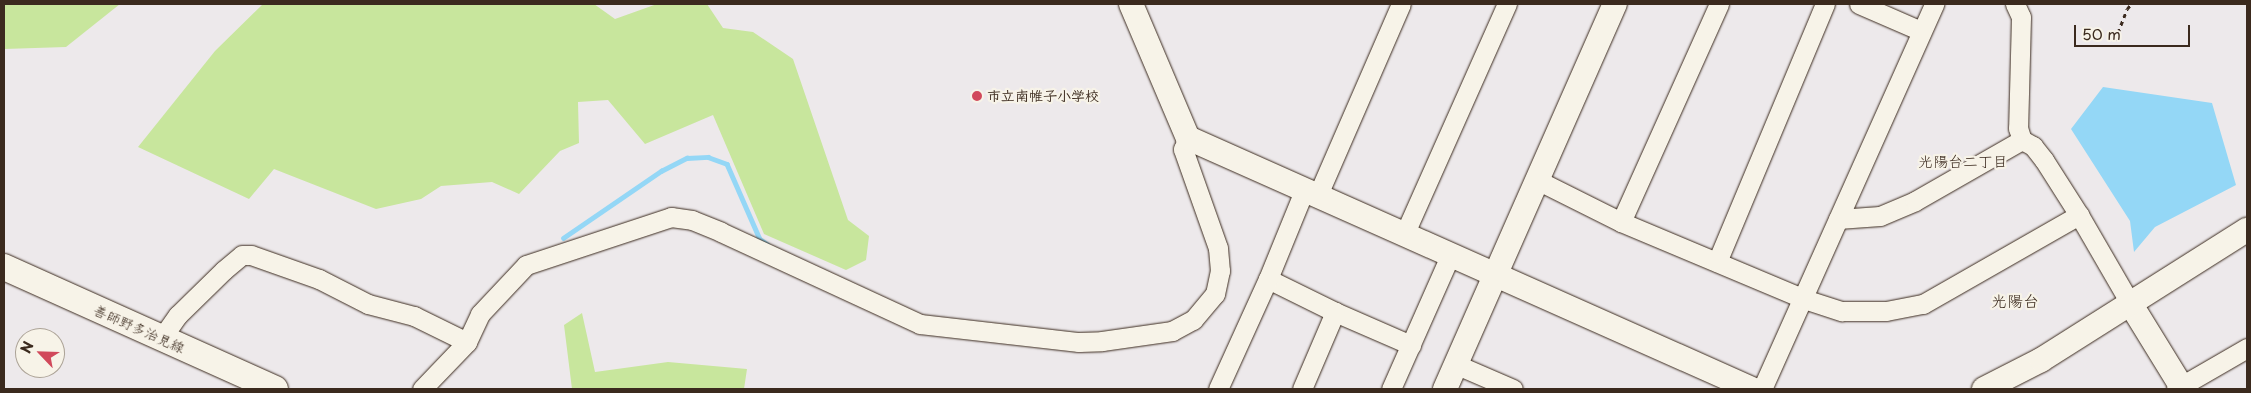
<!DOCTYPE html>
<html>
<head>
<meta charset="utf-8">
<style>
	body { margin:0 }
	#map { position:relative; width:2251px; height:393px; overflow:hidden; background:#ede9eb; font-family:"Playpen Sans","Klee One",sans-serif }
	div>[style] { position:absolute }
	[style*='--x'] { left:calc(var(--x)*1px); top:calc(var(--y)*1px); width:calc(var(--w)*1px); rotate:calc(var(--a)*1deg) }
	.green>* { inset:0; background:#c8e69d }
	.water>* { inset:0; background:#94d7f6 }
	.stream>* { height:4.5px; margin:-2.25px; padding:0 2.25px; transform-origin:2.25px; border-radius:2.25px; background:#94d7f6 }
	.path>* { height:2.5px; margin-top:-1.25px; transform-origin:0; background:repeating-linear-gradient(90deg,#3b2a1e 0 4px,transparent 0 8px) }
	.roads { filter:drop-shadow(0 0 1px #3b2a1e) drop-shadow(0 0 1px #3b2a1e) }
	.minor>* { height:19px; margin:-9.5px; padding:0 9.5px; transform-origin:9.5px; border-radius:9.5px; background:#f7f3e8 }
	.tertiary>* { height:24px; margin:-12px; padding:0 12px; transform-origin:12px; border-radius:12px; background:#f7f3e8 }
	.secondary>* { height:26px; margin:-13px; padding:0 13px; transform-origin:13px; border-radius:13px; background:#f7f3e8 }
	.dots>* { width:14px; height:14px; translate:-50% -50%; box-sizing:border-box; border:2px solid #f7f3e8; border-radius:50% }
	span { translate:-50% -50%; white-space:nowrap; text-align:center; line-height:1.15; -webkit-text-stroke:4.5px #f7f3e8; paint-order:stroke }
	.poi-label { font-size:14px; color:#3b2a1e; font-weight:700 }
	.left { translate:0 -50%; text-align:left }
	.street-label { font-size:14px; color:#3b2a1e }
	.neighbourhood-label { font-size:15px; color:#3b2a1e }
	.quarter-label { font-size:16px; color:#3b2a1e }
	.frame { position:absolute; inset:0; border:5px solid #3b2a1e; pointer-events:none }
	.north { position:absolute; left:15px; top:328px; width:50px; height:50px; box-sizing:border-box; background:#f7f3e8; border:1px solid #aca397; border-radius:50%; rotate:294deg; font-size:14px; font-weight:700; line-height:20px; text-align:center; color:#3b2a1e }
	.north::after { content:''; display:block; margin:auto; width:18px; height:22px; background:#d1495b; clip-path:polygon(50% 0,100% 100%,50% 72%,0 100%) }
	.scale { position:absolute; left:2074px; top:25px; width:116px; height:22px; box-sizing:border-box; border:2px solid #3b2a1e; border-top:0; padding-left:6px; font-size:15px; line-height:18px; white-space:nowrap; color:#3b2a1e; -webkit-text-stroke:4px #f7f3e8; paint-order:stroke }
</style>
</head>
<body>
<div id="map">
	<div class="green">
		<div style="clip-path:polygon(4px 4px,120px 4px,66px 47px,4px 49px)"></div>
		<div style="clip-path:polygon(263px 4px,594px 4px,615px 19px,657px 4px,707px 4px,723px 28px,753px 32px,793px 59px,848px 220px,869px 236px,866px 260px,846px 270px,764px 234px,713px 115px,645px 144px,608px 100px,578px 102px,579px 143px,560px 151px,519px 194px,492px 182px,441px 186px,421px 199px,376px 209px,274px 169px,249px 199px,138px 147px,215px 51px)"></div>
		<div style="clip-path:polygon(582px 313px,595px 372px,668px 362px,747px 369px,744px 389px,572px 389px,564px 325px)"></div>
	</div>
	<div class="water">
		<div style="clip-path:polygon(2103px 87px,2212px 103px,2236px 185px,2155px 227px,2134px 252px,2130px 221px,2071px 129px)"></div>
	</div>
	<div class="stream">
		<div style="--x:563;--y:238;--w:119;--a:-34.4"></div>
		<div style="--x:661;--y:171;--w:29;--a:-27"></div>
		<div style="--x:687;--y:158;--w:21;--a:-3"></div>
		<div style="--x:708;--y:157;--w:20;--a:20"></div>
		<div style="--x:727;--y:164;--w:82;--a:66.3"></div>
		<div style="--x:760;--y:239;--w:9;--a:36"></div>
	</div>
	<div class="path">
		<div style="--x:2115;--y:40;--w:33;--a:-69"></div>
		<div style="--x:2127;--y:9;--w:6;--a:-51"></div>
	</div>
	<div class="roads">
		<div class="minor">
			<div style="--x:1859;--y:4;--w:68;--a:23.5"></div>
			<div style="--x:2015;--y:4;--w:14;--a:65"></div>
			<div style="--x:2021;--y:17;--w:111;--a:91.5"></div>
			<div style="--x:2018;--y:128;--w:13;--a:72"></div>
			<div style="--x:2022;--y:140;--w:13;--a:29"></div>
			<div style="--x:2033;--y:146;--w:18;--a:52"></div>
			<div style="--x:2044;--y:160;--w:65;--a:57.5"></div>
			<div style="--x:2079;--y:215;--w:102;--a:59.9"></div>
			<div style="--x:1537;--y:180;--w:94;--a:26.6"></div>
			<div style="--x:1621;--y:222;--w:199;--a:22.8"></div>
			<div style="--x:1804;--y:299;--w:40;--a:18"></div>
			<div style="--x:1842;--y:311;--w:44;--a:0"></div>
			<div style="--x:1886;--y:311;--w:38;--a:-11"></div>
			<div style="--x:1923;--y:304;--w:180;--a:-29.7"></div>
			<div style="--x:1317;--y:197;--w:210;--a:-66.5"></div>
			<div style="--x:1838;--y:219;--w:42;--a:-4.1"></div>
			<div style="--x:1880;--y:216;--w:38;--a:-23"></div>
			<div style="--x:1915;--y:201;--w:123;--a:-29.7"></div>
			<div style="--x:1621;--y:222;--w:239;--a:-65.8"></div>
			<div style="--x:1404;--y:235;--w:253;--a:-66"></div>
			<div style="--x:1717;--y:262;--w:280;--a:-67.3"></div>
			<div style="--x:1268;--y:279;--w:75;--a:26.2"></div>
			<div style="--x:1335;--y:312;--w:83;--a:23.5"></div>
			<div style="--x:161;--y:339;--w:29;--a:-55"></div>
			<div style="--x:178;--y:315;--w:64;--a:-44.4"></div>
			<div style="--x:224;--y:270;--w:23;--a:-40"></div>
			<div style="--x:242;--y:255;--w:9;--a:0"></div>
			<div style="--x:251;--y:255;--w:72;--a:19.4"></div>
			<div style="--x:319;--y:279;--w:55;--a:27"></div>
			<div style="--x:368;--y:304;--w:48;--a:14.6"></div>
			<div style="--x:414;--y:316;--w:59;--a:26.1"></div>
			<div style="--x:1455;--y:364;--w:63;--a:23.3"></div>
			<div style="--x:422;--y:389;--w:65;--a:-46.2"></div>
			<div style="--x:467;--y:342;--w:31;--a:-65"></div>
			<div style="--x:480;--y:314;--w:67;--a:-46.8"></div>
			<div style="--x:526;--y:265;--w:153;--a:-18.3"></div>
			<div style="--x:671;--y:217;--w:21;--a:8"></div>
			<div style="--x:692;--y:220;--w:31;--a:22"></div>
			<div style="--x:721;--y:232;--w:219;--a:24.8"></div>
			<div style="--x:920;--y:324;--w:160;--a:6.5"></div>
			<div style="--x:1079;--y:342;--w:23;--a:-2"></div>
			<div style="--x:1102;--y:341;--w:71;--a:-8.1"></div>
			<div style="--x:1172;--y:331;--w:24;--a:-28"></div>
			<div style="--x:1193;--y:320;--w:34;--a:-50"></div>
			<div style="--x:1215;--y:294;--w:24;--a:-78"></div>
			<div style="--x:1220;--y:271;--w:23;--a:-95"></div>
			<div style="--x:1218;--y:248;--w:105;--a:-109.5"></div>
			<div style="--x:1183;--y:149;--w:12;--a:-66"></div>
			<div style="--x:1218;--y:389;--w:121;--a:-65.6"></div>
			<div style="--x:1268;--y:279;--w:95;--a:-67.8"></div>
			<div style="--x:1302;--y:389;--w:84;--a:-66.8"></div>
			<div style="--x:1391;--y:389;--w:145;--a:-66.1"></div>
			<div style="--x:1762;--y:389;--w:422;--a:-65.9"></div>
			<div style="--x:2176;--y:389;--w:82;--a:-30"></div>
		</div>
		<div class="tertiary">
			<div style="--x:1131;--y:4;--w:146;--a:67"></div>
			<div style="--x:1188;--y:138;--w:617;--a:23.99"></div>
			<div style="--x:2130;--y:303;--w:101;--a:58.4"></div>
			<div style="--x:1445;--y:389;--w:421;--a:-66.2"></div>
			<div style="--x:1984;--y:389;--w:64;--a:-27"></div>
			<div style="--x:2041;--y:360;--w:244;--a:-32.3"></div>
		</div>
		<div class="secondary">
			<div style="--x:4;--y:267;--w:297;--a:24.2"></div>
		</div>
	</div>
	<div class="dots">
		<div style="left:977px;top:96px;background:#d1495b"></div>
	</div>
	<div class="poi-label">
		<span class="left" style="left:987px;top:96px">市立南帷子小学校</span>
	</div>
	<div class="street-label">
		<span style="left:139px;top:329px;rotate:24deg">善師野多治見線</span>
	</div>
	<div class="neighbourhood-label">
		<span style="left:1963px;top:161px">光陽台二丁目</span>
	</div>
	<div class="quarter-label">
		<span style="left:2015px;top:300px">光陽台</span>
	</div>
	<div class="frame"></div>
	<div class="north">N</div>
	<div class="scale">50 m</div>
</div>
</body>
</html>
